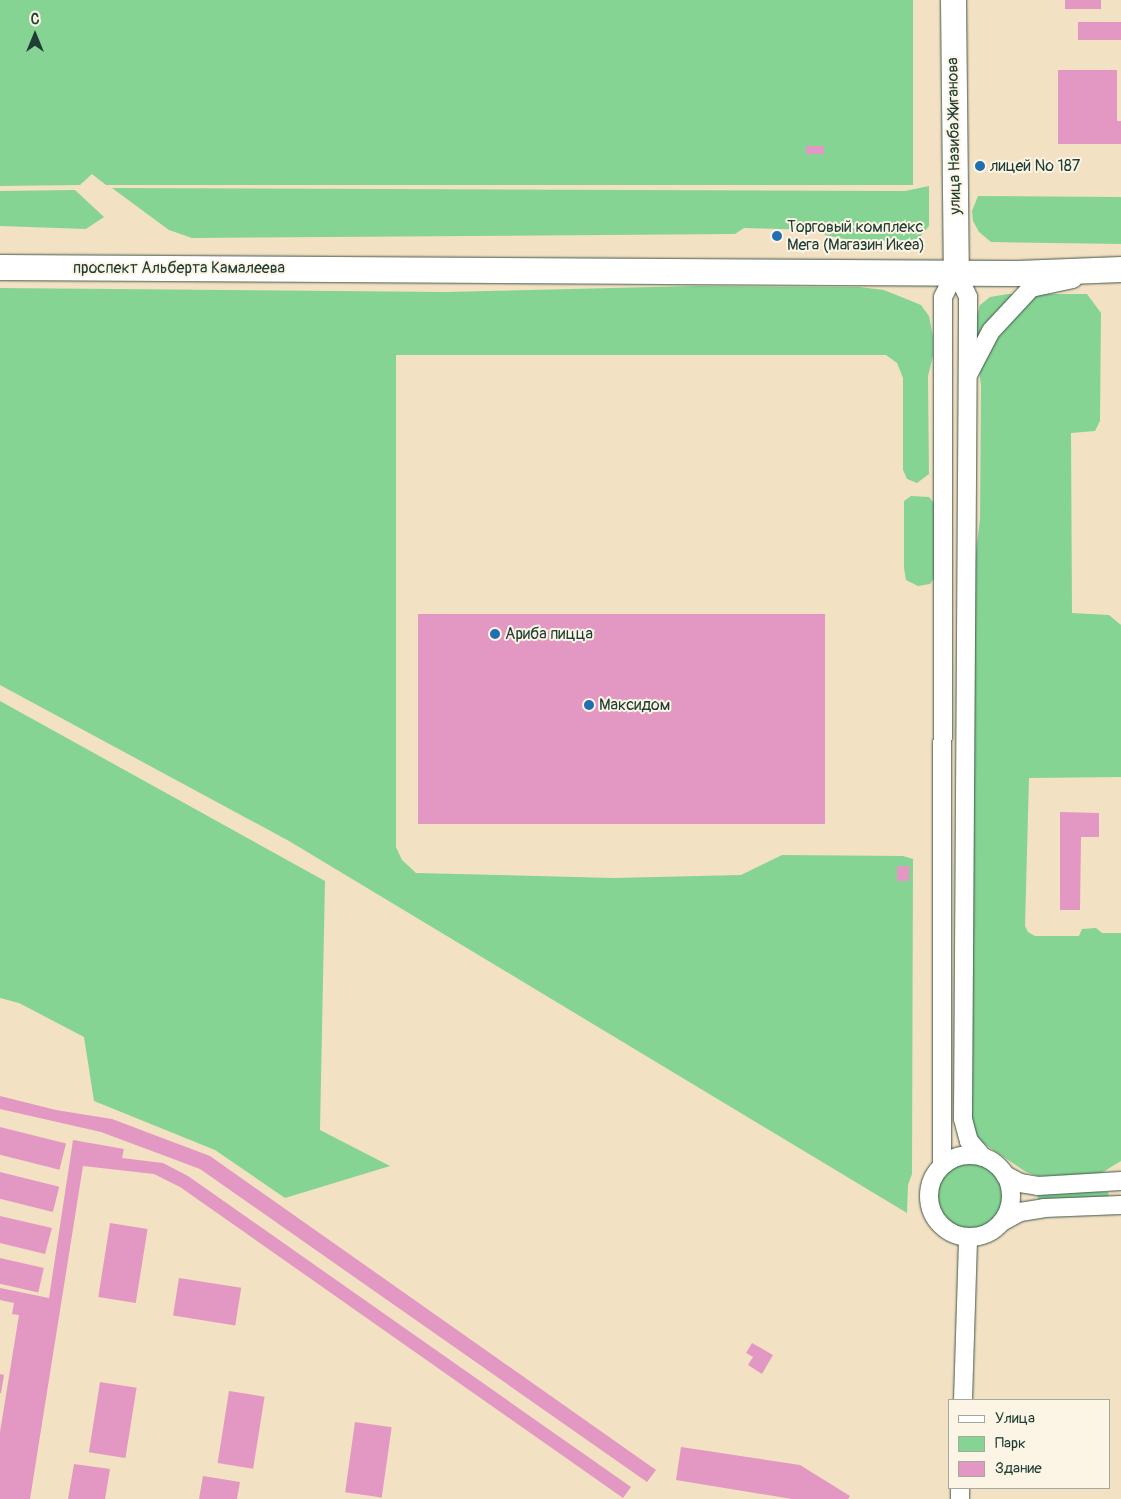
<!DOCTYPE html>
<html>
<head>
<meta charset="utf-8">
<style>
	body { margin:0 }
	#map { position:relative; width:1121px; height:1499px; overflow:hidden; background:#f3e1c3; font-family:Pangolin,sans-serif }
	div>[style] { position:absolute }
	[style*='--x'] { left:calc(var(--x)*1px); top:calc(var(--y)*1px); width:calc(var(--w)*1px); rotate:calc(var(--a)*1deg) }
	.green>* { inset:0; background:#86d493 }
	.round { border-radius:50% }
	.building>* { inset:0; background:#e398c3; transform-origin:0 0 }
	.roads { filter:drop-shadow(0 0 1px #3f5649) drop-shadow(0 0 1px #3f5649) }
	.street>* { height:18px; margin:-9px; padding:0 9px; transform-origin:9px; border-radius:9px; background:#fff }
	.street>.ring { margin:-9px; padding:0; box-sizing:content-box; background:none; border:18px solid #fff; border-radius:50% }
	.secondary>* { height:25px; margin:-12.5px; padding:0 12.5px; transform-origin:12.5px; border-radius:12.5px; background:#fff }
	.dots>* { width:14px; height:14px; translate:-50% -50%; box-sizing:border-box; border:2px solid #fcf5e5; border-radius:50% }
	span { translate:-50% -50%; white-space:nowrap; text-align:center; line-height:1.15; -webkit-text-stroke:4px #fcf5e5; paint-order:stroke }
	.street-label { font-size:16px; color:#1f3d34 }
	.poi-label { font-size:16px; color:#1f3d34 }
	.left { translate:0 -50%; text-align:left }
	.legend { position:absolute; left:948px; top:1399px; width:162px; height:90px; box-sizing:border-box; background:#fcf5e5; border:1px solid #a4ab9e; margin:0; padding:6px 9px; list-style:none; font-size:15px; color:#1f3d34 }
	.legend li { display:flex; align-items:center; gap:10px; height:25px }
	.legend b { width:25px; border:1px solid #a4ab9e }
	.north { position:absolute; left:10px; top:10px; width:50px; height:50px; -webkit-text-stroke:4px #fcf5e5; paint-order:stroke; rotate:0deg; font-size:14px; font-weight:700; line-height:20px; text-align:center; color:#1f3d34 }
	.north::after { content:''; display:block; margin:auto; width:18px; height:22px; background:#1f3d34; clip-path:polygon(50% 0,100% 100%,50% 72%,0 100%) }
</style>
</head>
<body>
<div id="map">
	<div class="green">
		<div style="clip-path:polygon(0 0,913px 0,913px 185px,106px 185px,92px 174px,80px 185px,0 186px)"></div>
		<div style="clip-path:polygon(929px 186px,929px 226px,917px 240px,859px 242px,825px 235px,822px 230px,744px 228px,735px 234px,192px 238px,169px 230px,112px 188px,905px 191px)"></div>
		<div style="clip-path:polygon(75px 190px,104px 217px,86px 229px,0 226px,0 191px)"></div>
		<div style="clip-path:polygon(978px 196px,1121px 197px,1121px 244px,991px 242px,979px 232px,973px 221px,972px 211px)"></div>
		<div style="clip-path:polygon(695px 286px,859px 287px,884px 290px,921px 305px,929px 316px,933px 336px,933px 356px,928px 376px,929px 474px,917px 483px,907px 479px,903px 470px,903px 378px,897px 363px,886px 355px,396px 355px,396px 847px,402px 860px,416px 873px,614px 878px,741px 875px,782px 855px,903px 856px,913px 859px,912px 1174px,908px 1185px,907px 1213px,289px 841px,0 685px,0 288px,446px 292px)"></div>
		<div style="clip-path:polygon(1008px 294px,1087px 294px,1101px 313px,1100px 421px,1095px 431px,1071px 433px,1072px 613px,1109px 615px,1121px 625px,1121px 777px,1029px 778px,1025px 926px,1028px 932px,1035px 936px,1079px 936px,1082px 929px,1096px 928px,1102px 933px,1121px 933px,1121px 1161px,1098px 1175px,1038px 1176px,1026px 1172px,980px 1141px,971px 1122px,972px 586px,980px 519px,981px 385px,973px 330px,980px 305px,990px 297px)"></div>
		<div style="clip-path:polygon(911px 496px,929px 497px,935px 504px,934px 578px,930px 584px,918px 586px,906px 580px,904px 568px,904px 501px)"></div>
		<div style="clip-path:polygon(0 701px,325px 881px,320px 1130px,390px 1166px,285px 1198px,215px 1150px,94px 1101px,84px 1037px,19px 1003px,0 998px)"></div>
		<div class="round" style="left:934px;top:1161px;width:70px;height:70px"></div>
		<div style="clip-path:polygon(1040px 1192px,1108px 1192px,1109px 1197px,1041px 1201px,1037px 1197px)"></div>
	</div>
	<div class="building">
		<div style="left:1065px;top:0;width:36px;height:9px"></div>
		<div style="left:1078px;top:22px;width:43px;height:18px"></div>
		<div style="clip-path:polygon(1058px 70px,1117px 70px,1117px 121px,1121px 121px,1121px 144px,1058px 144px)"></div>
		<div style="left:806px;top:146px;width:18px;height:8px"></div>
		<div style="left:418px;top:614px;width:407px;height:210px"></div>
		<div style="clip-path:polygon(1060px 812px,1099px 813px,1099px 837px,1081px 837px,1080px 910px,1060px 910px)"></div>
		<div style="left:897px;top:866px;width:12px;height:15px"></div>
		<div style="clip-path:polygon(0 1096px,56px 1110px,112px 1119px,210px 1156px,656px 1470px,647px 1482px,200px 1169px,101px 1132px,0 1109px)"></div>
		<div style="left:0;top:1127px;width:68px;height:27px;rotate:14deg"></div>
		<div style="clip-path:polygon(73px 1140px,124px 1149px,122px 1158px,163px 1163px,188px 1176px,631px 1487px,623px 1498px,180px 1187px,154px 1174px,83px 1166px,30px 1499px,0 1499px,0 1432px,19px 1315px,12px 1314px,14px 1303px,0 1300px,0 1288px,49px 1298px)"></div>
		<div style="left:0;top:1172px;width:61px;height:26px;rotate:14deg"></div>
		<div style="clip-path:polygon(0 1216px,52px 1228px,45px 1254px,0 1243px)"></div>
		<div style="left:110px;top:1223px;width:38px;height:75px;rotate:9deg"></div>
		<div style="left:0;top:1258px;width:45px;height:25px;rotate:13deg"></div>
		<div style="left:179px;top:1278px;width:63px;height:38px;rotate:9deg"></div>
		<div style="clip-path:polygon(752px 1343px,773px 1355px,762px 1374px,748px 1365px,753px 1357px,746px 1353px)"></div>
		<div style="clip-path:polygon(0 1374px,4px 1375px,1px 1393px,0 1393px)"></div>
		<div style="left:100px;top:1382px;width:37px;height:71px;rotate:9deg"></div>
		<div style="left:229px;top:1391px;width:36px;height:73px;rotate:9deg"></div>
		<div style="left:355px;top:1422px;width:37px;height:71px;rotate:8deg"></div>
		<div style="clip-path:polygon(681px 1447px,800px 1465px,850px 1496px,848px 1499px,792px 1499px,676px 1480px)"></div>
		<div style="clip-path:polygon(74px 1464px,110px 1469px,105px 1499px,68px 1499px)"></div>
		<div style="clip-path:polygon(203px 1476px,240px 1482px,237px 1499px,199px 1499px)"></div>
	</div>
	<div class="roads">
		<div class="street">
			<div style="--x:956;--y:271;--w:29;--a:65"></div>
			<div style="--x:968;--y:297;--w:21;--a:90"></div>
			<div style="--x:968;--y:318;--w:801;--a:90.36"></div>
			<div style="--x:963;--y:1119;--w:23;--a:75"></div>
			<div style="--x:969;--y:1141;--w:21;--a:49"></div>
			<div style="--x:969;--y:373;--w:47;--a:-62.4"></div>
			<div style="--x:991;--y:331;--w:59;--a:-47.1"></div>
			<div style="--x:1031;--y:288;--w:43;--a:-12.1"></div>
			<div class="ring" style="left:929px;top:1155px;width:64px;height:64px"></div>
			<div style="--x:942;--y:1165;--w:868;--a:-89.93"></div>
			<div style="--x:943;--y:297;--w:29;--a:-63"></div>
			<div style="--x:1005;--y:1175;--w:17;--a:28"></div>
			<div style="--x:1020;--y:1183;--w:18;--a:9"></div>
			<div style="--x:1038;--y:1186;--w:83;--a:-3.4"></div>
			<div style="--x:1002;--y:1222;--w:21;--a:-29"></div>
			<div style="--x:1020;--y:1212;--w:24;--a:-9"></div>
			<div style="--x:1044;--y:1208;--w:77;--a:-2.2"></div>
			<div style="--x:963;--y:1400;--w:163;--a:-88.2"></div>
			<div style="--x:960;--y:1499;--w:11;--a:-90"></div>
		</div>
		<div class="secondary">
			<div style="--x:953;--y:0;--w:271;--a:89.4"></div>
			<div style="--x:0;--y:267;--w:1017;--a:0.34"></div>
			<div style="--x:1017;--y:273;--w:104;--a:-2.2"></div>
		</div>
	</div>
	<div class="dots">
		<div style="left:980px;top:166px;background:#1f6fb2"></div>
		<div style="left:777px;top:236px;background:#1f6fb2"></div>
		<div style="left:495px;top:634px;background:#1f6fb2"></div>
		<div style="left:589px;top:705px;background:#1f6fb2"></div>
	</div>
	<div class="street-label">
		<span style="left:954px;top:136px;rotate:-91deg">улица Назиба Жиганова</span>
		<span style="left:179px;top:268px">проспект Альберта Камалеева</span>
	</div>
	<div class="poi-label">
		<span class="left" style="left:990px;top:166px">лицей № 187</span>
		<span class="left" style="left:787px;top:236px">Торговый комплекс<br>Мега (Магазин Икеа)</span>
		<span class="left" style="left:505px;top:634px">Ариба пицца</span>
		<span class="left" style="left:599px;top:705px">Максидом</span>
	</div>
	<ul class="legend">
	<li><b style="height:6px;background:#fff"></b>Улица</li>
	<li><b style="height:14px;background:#86d493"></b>Парк</li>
	<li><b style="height:14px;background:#e398c3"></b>Здание</li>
	</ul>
	<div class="north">С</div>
</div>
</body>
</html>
